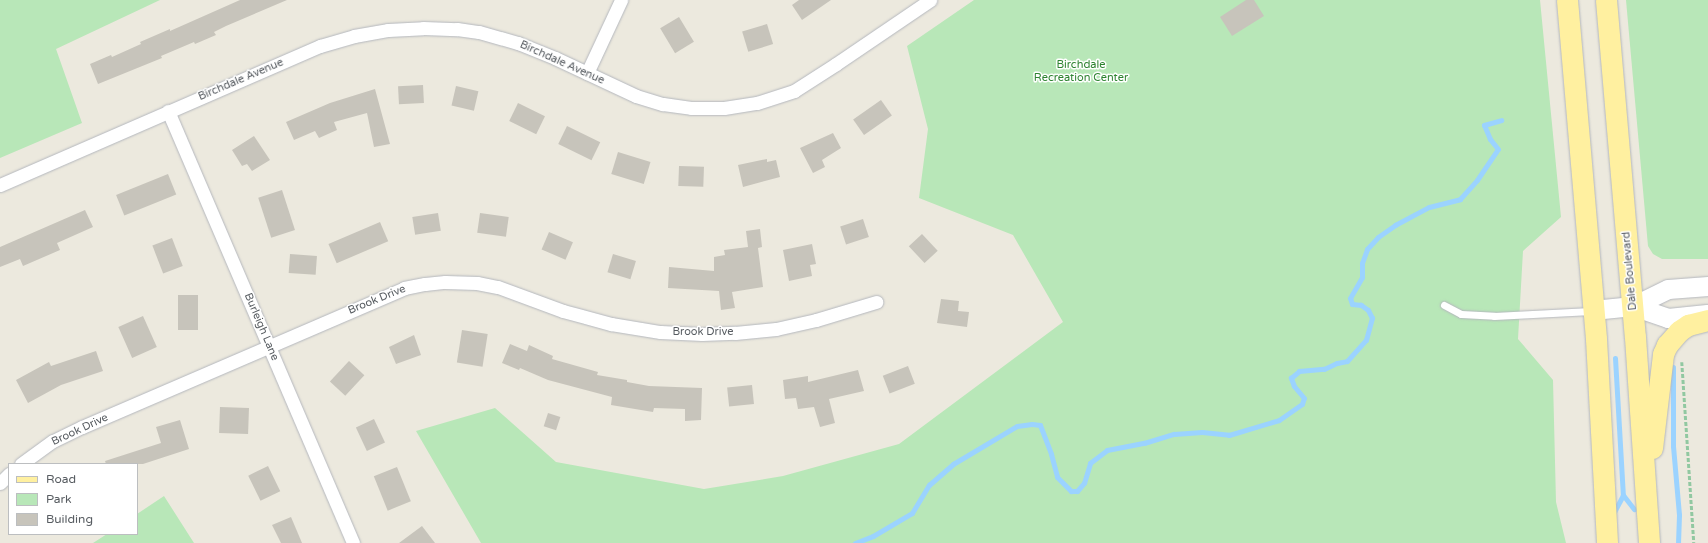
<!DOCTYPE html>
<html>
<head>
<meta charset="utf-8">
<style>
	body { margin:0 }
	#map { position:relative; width:1708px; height:543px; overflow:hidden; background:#ece9de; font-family:"Varela Round",sans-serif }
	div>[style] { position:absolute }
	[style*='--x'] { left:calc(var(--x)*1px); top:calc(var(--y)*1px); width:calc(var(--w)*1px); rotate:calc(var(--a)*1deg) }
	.green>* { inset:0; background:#b8e7b8 }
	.stream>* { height:5px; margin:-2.5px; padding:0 2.5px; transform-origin:2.5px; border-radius:2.5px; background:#9bd3ff }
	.building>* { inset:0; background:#c7c4bb; transform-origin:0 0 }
	.path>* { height:2.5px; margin-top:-1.25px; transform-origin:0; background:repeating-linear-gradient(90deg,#91c8a1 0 4px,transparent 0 6px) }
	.roads { filter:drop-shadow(0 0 1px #b4b7bd) drop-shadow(0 0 1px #b4b7bd) }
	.lane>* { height:7px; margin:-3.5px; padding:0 3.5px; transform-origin:3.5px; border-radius:3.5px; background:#fff }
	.street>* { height:13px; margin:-6.5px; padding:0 6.5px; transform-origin:6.5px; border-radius:6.5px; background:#fff }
	.secondary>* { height:19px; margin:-9.5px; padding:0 9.5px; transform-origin:9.5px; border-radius:9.5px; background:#fff }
	.primary>* { height:21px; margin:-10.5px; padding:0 10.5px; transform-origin:10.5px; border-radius:10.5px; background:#fff0a0 }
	span { translate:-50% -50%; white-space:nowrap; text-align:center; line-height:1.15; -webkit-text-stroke:3px #fff; paint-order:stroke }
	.street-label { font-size:11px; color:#575c61 }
	.park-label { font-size:11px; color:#2e8331 }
	.legend { position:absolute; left:8px; top:463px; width:130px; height:72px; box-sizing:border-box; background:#fff; border:1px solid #bcbec0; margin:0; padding:5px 7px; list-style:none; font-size:12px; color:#575c61 }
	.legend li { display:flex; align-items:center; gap:8px; height:20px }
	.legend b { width:20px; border:1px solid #bcbec0 }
</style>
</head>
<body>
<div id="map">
	<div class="green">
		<div style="clip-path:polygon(0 0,160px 0,56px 49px,82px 123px,0 158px)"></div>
		<div style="clip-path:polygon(974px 0,1540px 0,1561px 217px,1523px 251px,1518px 339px,1553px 380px,1556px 502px,1566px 543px,481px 543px,416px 431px,495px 408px,556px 462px,704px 489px,783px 476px,899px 444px,1063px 322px,1013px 235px,919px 198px,928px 129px,907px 46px)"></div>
		<div style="clip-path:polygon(1626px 0,1708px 0,1708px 259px,1662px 259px,1653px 254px,1648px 246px)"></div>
		<div style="clip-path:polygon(164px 496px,194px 543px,93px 543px,107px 534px,137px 534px,137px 514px)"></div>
	</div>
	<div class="stream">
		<div style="--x:1615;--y:358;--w:137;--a:86.7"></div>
		<div style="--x:1623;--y:495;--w:18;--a:52"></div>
		<div style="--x:1673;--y:367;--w:79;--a:90"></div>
		<div style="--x:1673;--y:446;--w:69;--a:85"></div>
		<div style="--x:1679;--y:515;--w:28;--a:92"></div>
		<div style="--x:1614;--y:512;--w:19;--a:-62"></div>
		<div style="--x:855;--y:543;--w:19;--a:-21"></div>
		<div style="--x:873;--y:536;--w:45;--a:-30.5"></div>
		<div style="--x:912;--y:513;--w:33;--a:-59"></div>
		<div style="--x:929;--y:485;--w:32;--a:-41"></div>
		<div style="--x:953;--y:464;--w:74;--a:-30.7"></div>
		<div style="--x:1017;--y:426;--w:15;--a:-8"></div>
		<div style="--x:1032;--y:424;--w:8;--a:7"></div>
		<div style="--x:1040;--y:425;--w:31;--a:69"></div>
		<div style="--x:1051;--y:454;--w:24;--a:75"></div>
		<div style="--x:1057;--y:477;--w:20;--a:45"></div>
		<div style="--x:1071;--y:491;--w:6;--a:0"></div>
		<div style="--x:1077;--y:491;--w:11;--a:-49"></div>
		<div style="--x:1084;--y:483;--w:21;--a:-73"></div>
		<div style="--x:1090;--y:463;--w:21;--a:-37"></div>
		<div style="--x:1107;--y:450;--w:38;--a:-11"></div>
		<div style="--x:1144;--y:443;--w:31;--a:-17"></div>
		<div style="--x:1174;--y:434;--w:28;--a:-4"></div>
		<div style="--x:1202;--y:432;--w:27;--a:6"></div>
		<div style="--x:1229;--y:435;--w:52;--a:-16.7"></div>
		<div style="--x:1279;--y:420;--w:28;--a:-35"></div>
		<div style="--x:1302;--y:404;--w:6;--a:-72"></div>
		<div style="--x:1304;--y:398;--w:16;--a:-130"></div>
		<div style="--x:1294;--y:386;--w:9;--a:-111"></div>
		<div style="--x:1291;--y:378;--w:11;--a:-41"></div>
		<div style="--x:1299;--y:371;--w:25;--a:-5"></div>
		<div style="--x:1324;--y:369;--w:14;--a:-25"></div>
		<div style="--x:1337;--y:363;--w:10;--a:-11"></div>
		<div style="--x:1347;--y:361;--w:28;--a:-48"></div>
		<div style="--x:1366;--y:340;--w:23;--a:-75"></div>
		<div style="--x:1372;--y:318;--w:9;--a:-117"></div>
		<div style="--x:1368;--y:310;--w:9;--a:-144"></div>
		<div style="--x:1361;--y:305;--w:9;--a:-174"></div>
		<div style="--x:1352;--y:304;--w:6;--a:-108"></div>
		<div style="--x:1350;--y:298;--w:24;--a:-60"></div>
		<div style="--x:1362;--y:277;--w:14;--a:-90"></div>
		<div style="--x:1362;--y:263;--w:15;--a:-70"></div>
		<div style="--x:1367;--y:249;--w:16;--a:-47"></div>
		<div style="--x:1378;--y:237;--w:21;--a:-35"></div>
		<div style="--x:1395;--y:225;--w:38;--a:-28"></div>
		<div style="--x:1429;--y:207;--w:32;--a:-14"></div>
		<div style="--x:1460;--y:199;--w:25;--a:-48"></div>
		<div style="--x:1477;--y:180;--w:37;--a:-56"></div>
		<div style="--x:1498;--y:149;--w:13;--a:-129"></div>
		<div style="--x:1490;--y:139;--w:15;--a:-113"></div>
		<div style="--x:1484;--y:125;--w:18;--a:-16"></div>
	</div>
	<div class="building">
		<div style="clip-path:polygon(240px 0,287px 0,226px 26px,214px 32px,216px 35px,195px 44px,194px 42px,161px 56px,162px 58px,98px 84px,90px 64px,111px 55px,112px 57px,141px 44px,140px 42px,170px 29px,170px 31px)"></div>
		<div style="clip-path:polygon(799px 0,831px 0,802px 20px,792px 5px)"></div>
		<div style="clip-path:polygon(1246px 0,1254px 0,1264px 16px,1232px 36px,1220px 17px)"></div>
		<div style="left:679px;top:17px;width:29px;height:22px;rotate:59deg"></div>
		<div style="left:767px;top:24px;width:21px;height:26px;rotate:73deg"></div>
		<div style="left:423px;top:85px;width:18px;height:25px;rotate:87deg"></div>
		<div style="left:456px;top:86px;width:23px;height:20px;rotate:13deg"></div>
		<div style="clip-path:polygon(375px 89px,390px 144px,374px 147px,367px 113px,334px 122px,337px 130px,319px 138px,315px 131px,294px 140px,286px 122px,330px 103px)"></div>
		<div style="left:881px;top:100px;width:19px;height:34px;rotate:55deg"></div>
		<div style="left:518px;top:103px;width:30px;height:20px;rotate:26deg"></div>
		<div style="left:567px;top:126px;width:37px;height:20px;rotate:26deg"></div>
		<div style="clip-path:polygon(833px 133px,841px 148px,822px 160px,825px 167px,813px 173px,800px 148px)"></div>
		<div style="clip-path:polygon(254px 136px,270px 160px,252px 171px,247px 164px,242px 166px,232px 150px)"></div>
		<div style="left:618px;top:152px;width:34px;height:23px;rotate:17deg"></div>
		<div style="clip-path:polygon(767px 159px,767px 162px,776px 160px,780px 177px,743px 187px,738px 165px)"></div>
		<div style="left:679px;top:166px;width:25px;height:20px;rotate:2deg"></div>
		<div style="left:168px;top:174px;width:22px;height:56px;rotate:68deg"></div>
		<div style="left:282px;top:190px;width:42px;height:25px;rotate:72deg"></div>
		<div style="clip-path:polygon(85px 210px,93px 227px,57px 243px,60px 250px,23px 266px,20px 259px,0 267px,0 247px)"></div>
		<div style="left:438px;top:213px;width:18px;height:26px;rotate:81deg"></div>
		<div style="left:480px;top:213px;width:29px;height:20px;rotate:8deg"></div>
		<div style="left:863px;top:219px;width:19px;height:24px;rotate:72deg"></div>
		<div style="left:380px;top:222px;width:21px;height:56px;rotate:67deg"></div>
		<div style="clip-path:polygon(760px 229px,762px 247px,758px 248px,763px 287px,732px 292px,735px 308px,721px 310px,719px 291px,668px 288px,669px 267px,714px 271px,714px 257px,725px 255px,724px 250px,748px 247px,746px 231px)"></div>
		<div style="left:549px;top:232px;width:26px;height:19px;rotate:23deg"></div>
		<div style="left:922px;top:234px;width:23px;height:18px;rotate:47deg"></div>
		<div style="left:172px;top:238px;width:30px;height:21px;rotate:69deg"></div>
		<div style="clip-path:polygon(812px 244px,816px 264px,810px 265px,812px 276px,789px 281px,783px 250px)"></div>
		<div style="left:290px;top:254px;width:27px;height:19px;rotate:4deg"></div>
		<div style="left:613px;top:254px;width:24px;height:19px;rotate:17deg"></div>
		<div style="left:178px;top:295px;width:20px;height:35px"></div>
		<div style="clip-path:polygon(941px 299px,959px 301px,958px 311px,969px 312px,967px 327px,937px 323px)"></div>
		<div style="left:143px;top:316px;width:34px;height:27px;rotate:66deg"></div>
		<div style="left:462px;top:330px;width:26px;height:33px;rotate:9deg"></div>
		<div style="clip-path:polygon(414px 335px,421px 355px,396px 364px,389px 347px)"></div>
		<div style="clip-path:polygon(510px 344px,527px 351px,529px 345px,553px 356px,552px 359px,598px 372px,597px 375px,627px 380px,627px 382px,649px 386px,702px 388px,701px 420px,685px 421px,685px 409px,654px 408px,653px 412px,611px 405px,612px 397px,548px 380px,520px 368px,519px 370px,502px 363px)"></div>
		<div style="clip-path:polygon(96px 351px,103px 371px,61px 385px,28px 403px,16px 380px,49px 362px,51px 366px)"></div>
		<div style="left:349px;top:361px;width:21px;height:28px;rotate:43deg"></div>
		<div style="left:908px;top:366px;width:19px;height:27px;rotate:69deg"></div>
		<div style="clip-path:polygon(858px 370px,864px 391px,829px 399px,835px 423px,820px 427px,814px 407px,798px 409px,796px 398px,785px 399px,783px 380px,808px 376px,808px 382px)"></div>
		<div style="left:752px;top:385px;width:19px;height:25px;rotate:84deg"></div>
		<div style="left:220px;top:407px;width:29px;height:26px;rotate:2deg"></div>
		<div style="left:548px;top:413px;width:13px;height:14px;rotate:18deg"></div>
		<div style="left:374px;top:419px;width:26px;height:20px;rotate:65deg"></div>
		<div style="clip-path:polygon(180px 420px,189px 449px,143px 464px,106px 464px,105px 461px,161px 443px,156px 427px)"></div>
		<div style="left:268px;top:466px;width:28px;height:22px;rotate:64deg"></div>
		<div style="left:397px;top:467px;width:37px;height:25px;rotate:68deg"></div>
		<div style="clip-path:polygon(291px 517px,302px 543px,281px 543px,272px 525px)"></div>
		<div style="clip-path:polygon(422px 526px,435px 543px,399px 543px)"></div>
	</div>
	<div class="path">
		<div style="--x:1682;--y:362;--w:181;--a:86.2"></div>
	</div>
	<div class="roads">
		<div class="lane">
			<div style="--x:1444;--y:305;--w:19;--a:28"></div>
			<div style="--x:1461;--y:314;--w:33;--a:3"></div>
			<div style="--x:1494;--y:316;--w:97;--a:-3"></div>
		</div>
		<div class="street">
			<div style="--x:587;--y:73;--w:81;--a:-65"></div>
			<div style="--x:168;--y:111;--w:470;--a:66.8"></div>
			<div style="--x:0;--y:185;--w:349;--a:-23.5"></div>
			<div style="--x:320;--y:46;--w:35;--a:-16"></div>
			<div style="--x:354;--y:36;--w:35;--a:-10"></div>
			<div style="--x:388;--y:30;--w:35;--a:-3"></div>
			<div style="--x:423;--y:28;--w:34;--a:2"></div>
			<div style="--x:457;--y:29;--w:22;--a:8"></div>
			<div style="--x:479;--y:32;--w:41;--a:15.8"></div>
			<div style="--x:518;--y:43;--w:40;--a:22"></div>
			<div style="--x:555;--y:58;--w:89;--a:25.1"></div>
			<div style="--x:636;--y:96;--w:28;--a:17"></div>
			<div style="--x:663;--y:104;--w:28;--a:8"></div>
			<div style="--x:691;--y:108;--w:33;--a:0"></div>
			<div style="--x:724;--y:108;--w:33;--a:-9"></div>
			<div style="--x:757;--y:103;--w:39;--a:-18"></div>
			<div style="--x:794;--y:91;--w:50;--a:-32.7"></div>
			<div style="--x:836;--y:64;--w:114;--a:-34.2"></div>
			<div style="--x:21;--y:464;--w:39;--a:-36"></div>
			<div style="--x:53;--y:441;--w:32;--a:-26"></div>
			<div style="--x:82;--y:427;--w:351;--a:-23.3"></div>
			<div style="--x:404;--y:288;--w:21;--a:-11"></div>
			<div style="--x:425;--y:284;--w:20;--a:-6"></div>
			<div style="--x:445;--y:282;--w:32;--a:2"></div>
			<div style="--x:477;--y:283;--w:21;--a:11"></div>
			<div style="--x:498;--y:287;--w:69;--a:20.3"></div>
			<div style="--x:563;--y:311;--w:50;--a:15.2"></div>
			<div style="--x:611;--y:324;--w:50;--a:9.3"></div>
			<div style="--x:660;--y:332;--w:42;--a:2.7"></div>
			<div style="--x:702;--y:334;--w:33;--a:-2"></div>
			<div style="--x:735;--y:333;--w:41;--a:-5.6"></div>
			<div style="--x:776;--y:329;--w:41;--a:-12.7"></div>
			<div style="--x:816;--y:320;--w:63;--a:-16.7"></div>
			<div style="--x:0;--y:483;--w:13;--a:-45"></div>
		</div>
		<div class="secondary">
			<div style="--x:1633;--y:306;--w:37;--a:19"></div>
			<div style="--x:1668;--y:318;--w:39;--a:-6"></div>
			<div style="--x:1593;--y:310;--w:40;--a:-5.7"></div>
			<div style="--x:1633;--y:306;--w:39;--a:-26"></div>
			<div style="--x:1668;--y:289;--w:40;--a:-4.3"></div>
		</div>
		<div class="primary">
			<div style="--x:1567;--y:0;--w:340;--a:85.1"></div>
			<div style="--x:1596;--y:339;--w:204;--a:86.9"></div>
			<div style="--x:1606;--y:0;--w:338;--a:85.1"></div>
			<div style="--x:1635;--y:337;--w:206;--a:86.1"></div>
			<div style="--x:1652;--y:448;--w:95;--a:-83.3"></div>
			<div style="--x:1663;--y:354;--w:10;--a:-66"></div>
			<div style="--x:1667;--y:345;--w:18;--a:-49"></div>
			<div style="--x:1679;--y:331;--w:11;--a:-34"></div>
			<div style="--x:1688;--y:325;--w:21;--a:-14"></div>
		</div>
	</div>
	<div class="street-label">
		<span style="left:562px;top:63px;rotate:24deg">Birchdale Avenue</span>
		<span style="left:241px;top:80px;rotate:-23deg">Birchdale Avenue</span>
		<span style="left:1630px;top:271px;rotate:-95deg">Dale Boulevard</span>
		<span style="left:377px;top:300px;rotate:-22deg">Brook Drive</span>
		<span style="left:261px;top:327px;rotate:67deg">Burleigh Lane</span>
		<span style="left:703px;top:332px">Brook Drive</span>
		<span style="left:80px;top:430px;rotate:-25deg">Brook Drive</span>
	</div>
	<div class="park-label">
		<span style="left:1081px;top:72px">Birchdale<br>Recreation Center</span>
	</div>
	<ul class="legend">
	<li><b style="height:5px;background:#fff0a0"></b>Road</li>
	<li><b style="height:11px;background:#b8e7b8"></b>Park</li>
	<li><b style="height:11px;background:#c7c4bb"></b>Building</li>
	</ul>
</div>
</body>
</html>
